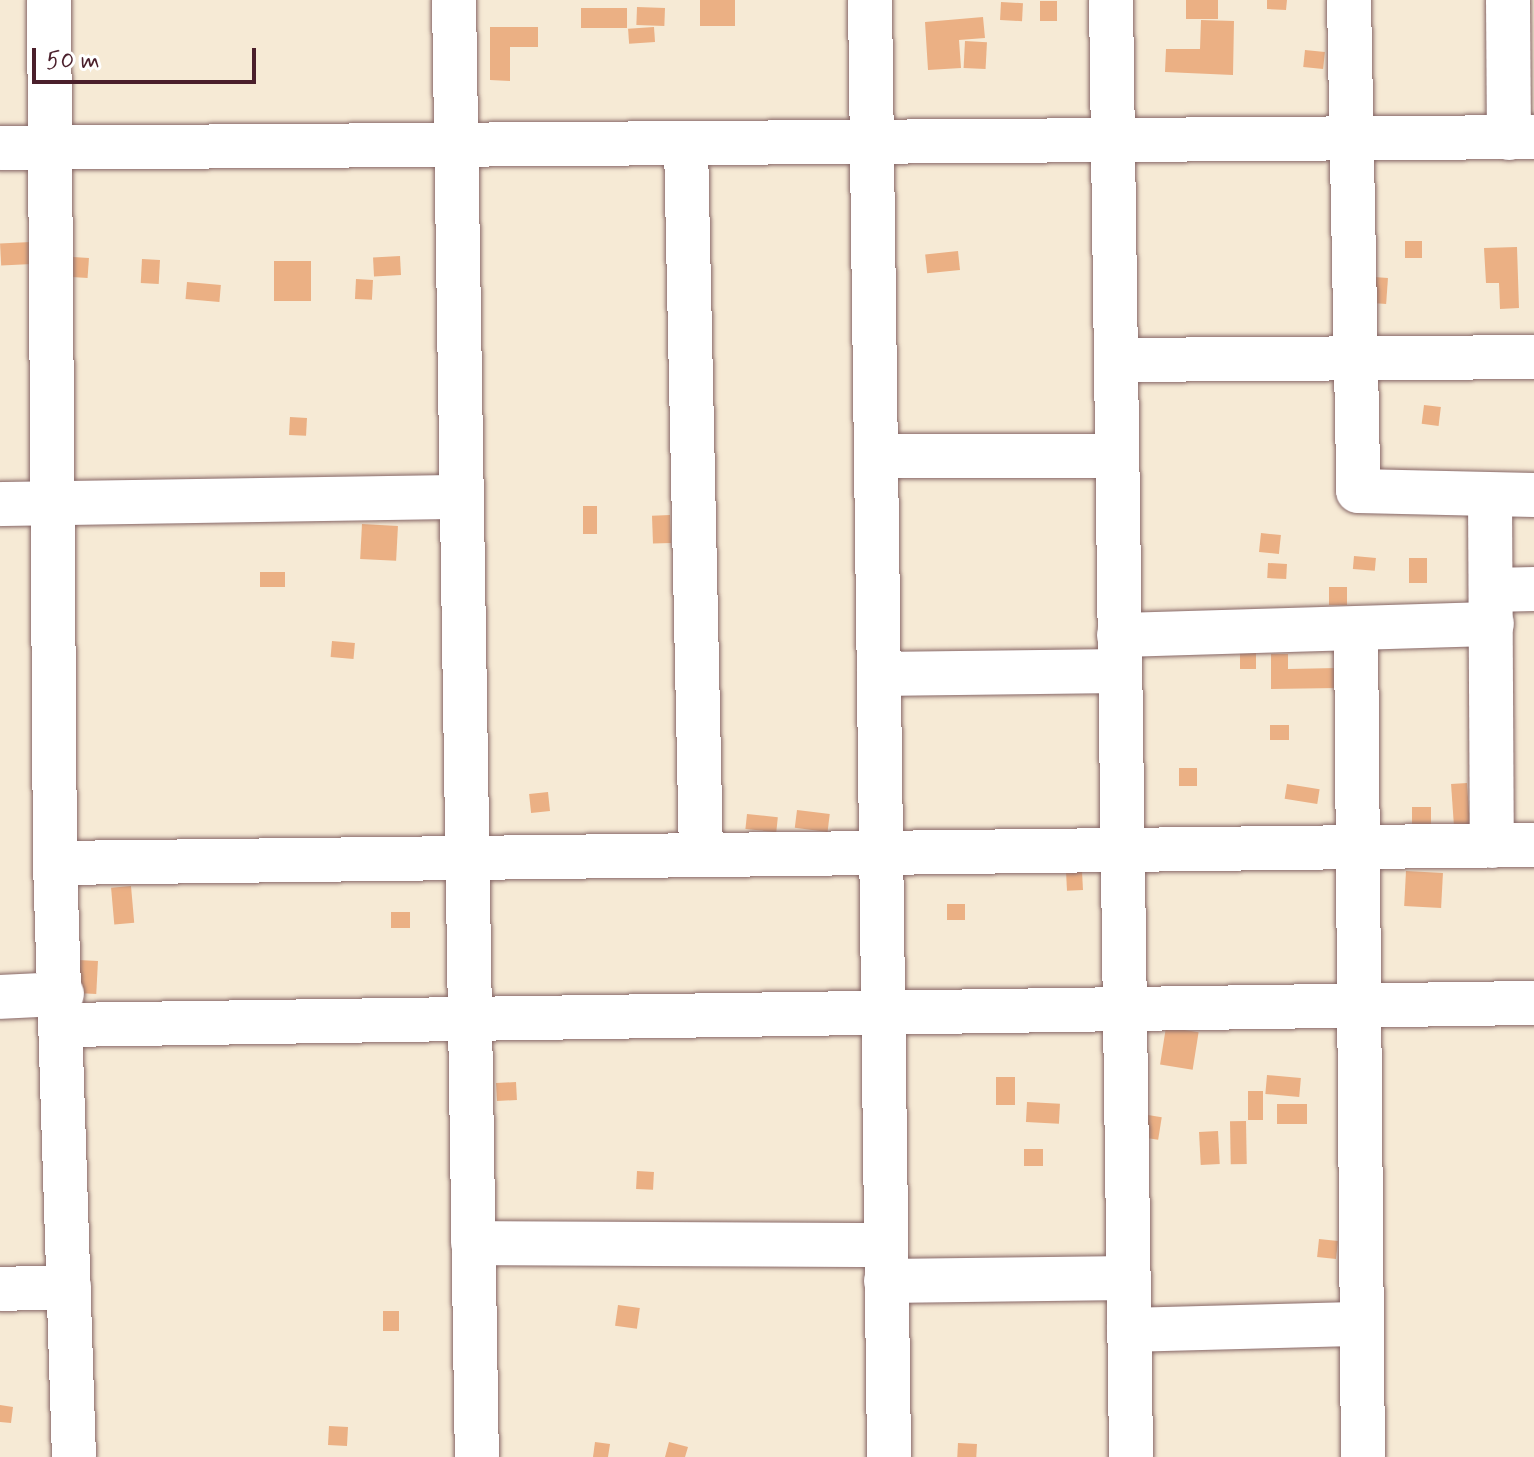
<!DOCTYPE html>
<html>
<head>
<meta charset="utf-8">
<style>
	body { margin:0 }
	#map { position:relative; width:1534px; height:1457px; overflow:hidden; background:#f6ead5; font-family:Mynerve,sans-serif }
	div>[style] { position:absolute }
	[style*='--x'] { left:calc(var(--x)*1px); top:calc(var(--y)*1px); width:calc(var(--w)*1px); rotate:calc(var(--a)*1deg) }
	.building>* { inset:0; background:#ebb084; transform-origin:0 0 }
	.roads { filter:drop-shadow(0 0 2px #866666) drop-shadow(0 0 2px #866666) }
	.minor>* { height:44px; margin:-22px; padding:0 22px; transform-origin:22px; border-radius:22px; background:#fff }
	span { translate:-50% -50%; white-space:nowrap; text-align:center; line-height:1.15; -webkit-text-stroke:6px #fff; paint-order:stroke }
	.scale { position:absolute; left:32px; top:48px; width:224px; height:36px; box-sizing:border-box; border:4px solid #4a1f2b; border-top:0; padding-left:10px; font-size:24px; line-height:28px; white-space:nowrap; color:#4a1f2b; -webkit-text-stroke:6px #fff; paint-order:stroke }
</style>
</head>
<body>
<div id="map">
	<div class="building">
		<div style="left:700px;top:0;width:35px;height:26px"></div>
		<div style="left:1186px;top:0;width:32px;height:19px"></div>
		<div style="clip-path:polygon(1267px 0,1287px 0,1286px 10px,1267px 9px)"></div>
		<div style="left:1040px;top:1px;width:17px;height:20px"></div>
		<div style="left:1001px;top:2px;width:22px;height:18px;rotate:3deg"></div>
		<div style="left:637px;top:7px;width:28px;height:18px;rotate:2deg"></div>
		<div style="left:581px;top:8px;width:46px;height:20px"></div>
		<div style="clip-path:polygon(983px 17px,985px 38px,959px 40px,961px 68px,928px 70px,925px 22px)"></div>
		<div style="clip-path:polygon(1201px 20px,1234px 21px,1233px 75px,1165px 72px,1166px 49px,1200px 49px)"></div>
		<div style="clip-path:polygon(490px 27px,538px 27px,538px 47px,510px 47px,510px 81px,490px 80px)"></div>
		<div style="left:654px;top:27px;width:15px;height:26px;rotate:86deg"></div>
		<div style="left:965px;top:41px;width:22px;height:27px;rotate:3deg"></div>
		<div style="left:1305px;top:50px;width:20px;height:17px;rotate:6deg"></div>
		<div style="left:1405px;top:241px;width:17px;height:17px"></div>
		<div style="left:31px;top:242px;width:22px;height:31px;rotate:87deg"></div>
		<div style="clip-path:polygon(1517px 247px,1519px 308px,1500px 309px,1499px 283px,1486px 283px,1484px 248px)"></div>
		<div style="left:958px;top:251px;width:19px;height:33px;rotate:84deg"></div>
		<div style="left:400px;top:256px;width:19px;height:27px;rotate:87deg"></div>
		<div style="left:73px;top:257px;width:16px;height:20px;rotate:4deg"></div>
		<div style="left:142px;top:259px;width:18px;height:24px;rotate:3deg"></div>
		<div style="left:274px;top:261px;width:37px;height:40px"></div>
		<div style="left:1374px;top:277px;width:14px;height:26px;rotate:4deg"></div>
		<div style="left:356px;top:279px;width:17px;height:20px;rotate:3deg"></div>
		<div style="left:187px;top:282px;width:34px;height:17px;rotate:5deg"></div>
		<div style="left:1424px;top:405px;width:17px;height:19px;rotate:7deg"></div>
		<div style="left:290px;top:417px;width:17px;height:18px;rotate:3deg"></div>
		<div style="left:583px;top:506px;width:14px;height:28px"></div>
		<div style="left:670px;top:515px;width:28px;height:18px;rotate:88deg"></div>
		<div style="left:362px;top:524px;width:36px;height:35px;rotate:3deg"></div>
		<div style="left:1261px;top:533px;width:20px;height:19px;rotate:6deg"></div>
		<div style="left:1354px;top:556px;width:22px;height:13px;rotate:5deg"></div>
		<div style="left:1409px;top:558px;width:18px;height:25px"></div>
		<div style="left:1268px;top:563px;width:19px;height:15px;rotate:3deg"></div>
		<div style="left:260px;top:572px;width:25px;height:15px"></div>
		<div style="left:1329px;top:587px;width:18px;height:18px"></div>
		<div style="left:332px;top:641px;width:23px;height:16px;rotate:5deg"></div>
		<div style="left:1240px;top:648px;width:16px;height:21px"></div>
		<div style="clip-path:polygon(1271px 654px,1288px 654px,1288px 669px,1336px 668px,1337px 688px,1271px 689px)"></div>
		<div style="left:1270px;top:725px;width:19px;height:15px"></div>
		<div style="left:1179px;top:768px;width:18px;height:18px"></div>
		<div style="left:1467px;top:783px;width:44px;height:16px;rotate:86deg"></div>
		<div style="left:1287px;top:784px;width:33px;height:15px;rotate:9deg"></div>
		<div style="left:548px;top:792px;width:19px;height:19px;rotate:84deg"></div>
		<div style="left:1412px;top:807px;width:19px;height:17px"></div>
		<div style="left:797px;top:810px;width:33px;height:18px;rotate:7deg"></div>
		<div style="left:747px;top:814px;width:31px;height:15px;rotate:6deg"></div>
		<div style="left:1082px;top:871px;width:19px;height:16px;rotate:87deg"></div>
		<div style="left:1406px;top:871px;width:37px;height:35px;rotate:3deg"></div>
		<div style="left:131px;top:886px;width:37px;height:20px;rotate:85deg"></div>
		<div style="left:947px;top:904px;width:18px;height:16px"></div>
		<div style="left:391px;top:912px;width:19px;height:16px"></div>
		<div style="left:78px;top:960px;width:20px;height:33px;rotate:3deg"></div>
		<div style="left:1166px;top:1027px;width:33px;height:38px;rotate:9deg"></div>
		<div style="left:1267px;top:1075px;width:34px;height:19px;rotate:5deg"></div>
		<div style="left:996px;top:1077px;width:19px;height:28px"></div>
		<div style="left:516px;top:1082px;width:18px;height:20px;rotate:87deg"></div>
		<div style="left:1248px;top:1091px;width:15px;height:29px"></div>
		<div style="left:1027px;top:1102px;width:33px;height:20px;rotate:3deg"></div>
		<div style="left:1277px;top:1104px;width:30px;height:20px"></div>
		<div style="left:1142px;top:1114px;width:20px;height:23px;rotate:9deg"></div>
		<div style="left:1246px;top:1121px;width:43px;height:16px;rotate:89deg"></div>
		<div style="left:1218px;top:1131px;width:33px;height:19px;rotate:87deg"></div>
		<div style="left:1024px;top:1149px;width:19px;height:17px"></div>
		<div style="left:637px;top:1171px;width:17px;height:18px;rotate:3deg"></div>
		<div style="left:1319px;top:1239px;width:19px;height:18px;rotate:6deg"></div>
		<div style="left:618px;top:1305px;width:22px;height:21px;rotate:8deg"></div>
		<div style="left:383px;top:1311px;width:16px;height:20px"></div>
		<div style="clip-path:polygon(0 1405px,13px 1407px,11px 1423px,0 1422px)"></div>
		<div style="left:329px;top:1426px;width:19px;height:19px;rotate:3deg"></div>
		<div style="clip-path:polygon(595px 1442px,610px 1444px,608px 1457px,593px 1457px)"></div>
		<div style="clip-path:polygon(669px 1442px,688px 1447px,685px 1457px,665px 1457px)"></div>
		<div style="left:958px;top:1443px;width:19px;height:14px;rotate:3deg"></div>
	</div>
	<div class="roads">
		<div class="minor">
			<div style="--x:49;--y:0;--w:863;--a:89.6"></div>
			<div style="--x:55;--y:863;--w:594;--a:88.17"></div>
			<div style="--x:454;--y:0;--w:1457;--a:89.1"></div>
			<div style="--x:870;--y:0;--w:1457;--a:89.25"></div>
			<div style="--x:1111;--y:0;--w:1457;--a:89.21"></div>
			<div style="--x:1349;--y:0;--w:491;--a:88.9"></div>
			<div style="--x:1358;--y:491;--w:176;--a:1.3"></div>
			<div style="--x:1508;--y:0;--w:138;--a:89.6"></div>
			<div style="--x:686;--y:145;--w:710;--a:88.79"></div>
			<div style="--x:0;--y:148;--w:1534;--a:-0.41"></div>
			<div style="--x:1116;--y:360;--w:418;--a:-0.4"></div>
			<div style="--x:876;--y:456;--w:241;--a:0"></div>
			<div style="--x:1490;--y:495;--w:351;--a:89.7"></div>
			<div style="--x:0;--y:504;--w:462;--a:-0.9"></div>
			<div style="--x:1491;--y:590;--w:43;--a:-1.3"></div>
			<div style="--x:1356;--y:629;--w:828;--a:89.52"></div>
			<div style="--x:1119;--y:635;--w:373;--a:-1.7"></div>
			<div style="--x:879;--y:674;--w:241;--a:-0.7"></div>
			<div style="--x:55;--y:863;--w:1479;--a:-0.7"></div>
			<div style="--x:0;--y:997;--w:62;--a:-2.8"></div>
			<div style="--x:63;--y:1025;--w:1471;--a:-0.86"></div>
			<div style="--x:473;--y:1243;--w:413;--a:0.3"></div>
			<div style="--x:886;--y:1281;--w:242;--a:-0.7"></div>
			<div style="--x:0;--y:1289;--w:69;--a:-1.7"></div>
			<div style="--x:1129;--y:1330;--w:232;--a:-1.5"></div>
		</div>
	</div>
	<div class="scale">50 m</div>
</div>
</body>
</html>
